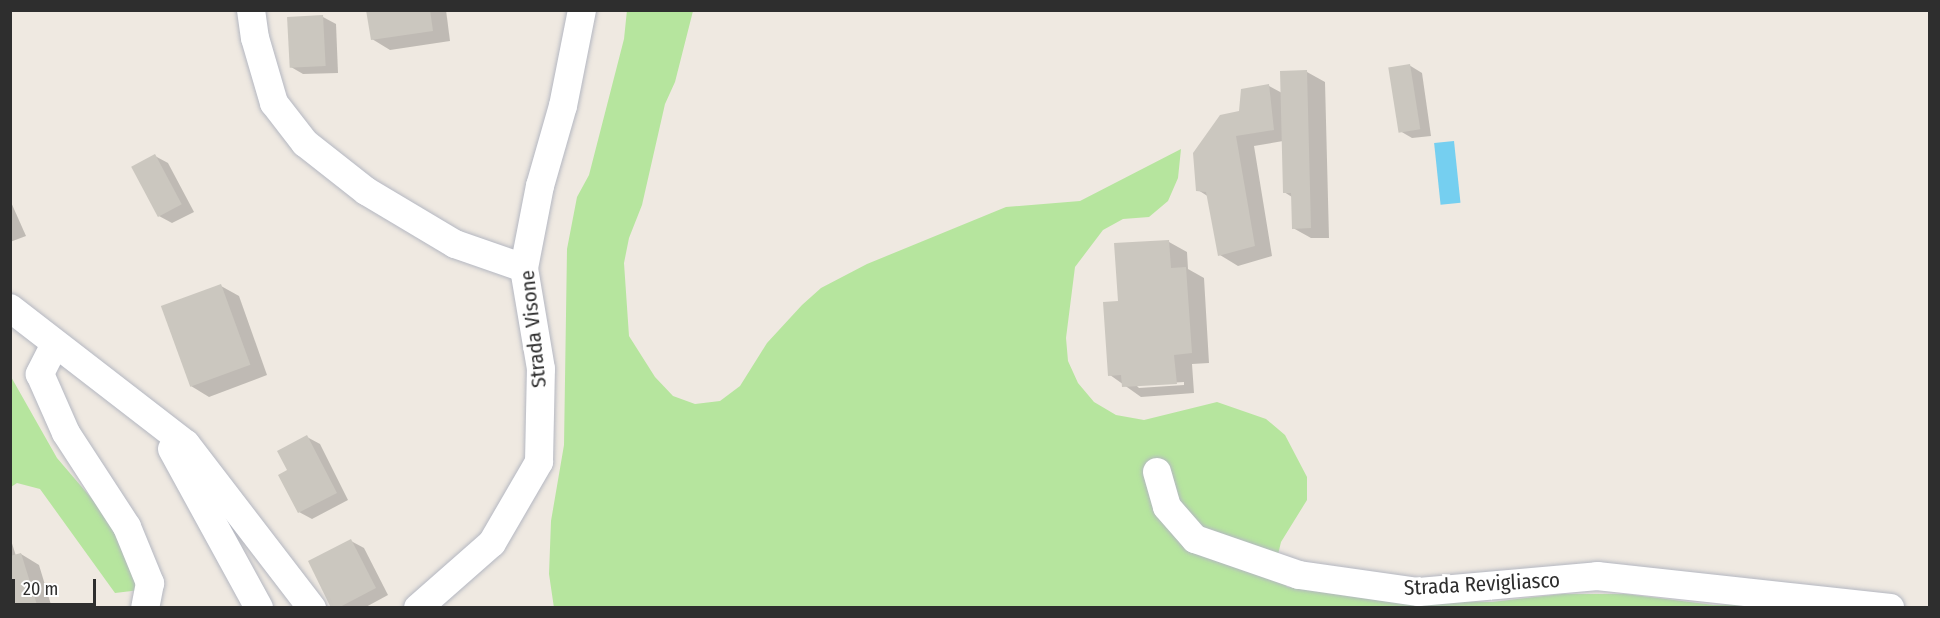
<!DOCTYPE html>
<html>
<head>
<meta charset="utf-8">
<style>
	body { margin:0 }
	#map { position:relative; width:1940px; height:618px; overflow:hidden; background:#efe9e1; font-family:"Fira Sans Condensed",sans-serif }
	div>[style] { position:absolute }
	[style*='--x'] { left:calc(var(--x)*1px); top:calc(var(--y)*1px); width:calc(var(--w)*1px); rotate:calc(var(--a)*1deg) }
	.green>* { inset:0; background:#b6e59e }
	.water>* { inset:0; background:#75cff0; transform-origin:0 0 }
	.shadow>* { inset:0; background:#0003 }
	.building>* { inset:0; background:#cbc7bf; transform-origin:0 0 }
	.roads { filter:drop-shadow(0 0 2px #b4b7c1) drop-shadow(0 0 2px #b4b7c1) }
	.street>* { height:28px; margin:-14px; padding:0 14px; transform-origin:14px; border-radius:14px; background:#fff }
	span { translate:-50% -50%; white-space:nowrap; text-align:center; line-height:1.15; -webkit-text-stroke:6px #fff; paint-order:stroke }
	.street-label { font-size:21px; color:#2e2e2e }
	.frame { position:absolute; inset:0; border:12px solid #2e2e2e; pointer-events:none }
	.scale { position:absolute; left:12px; top:579px; width:84px; height:27px; box-sizing:border-box; border:3px solid #2e2e2e; border-top:0; padding-left:8px; font-size:18px; line-height:21px; white-space:nowrap; color:#2e2e2e; -webkit-text-stroke:4px #fff; paint-order:stroke }
</style>
</head>
<body>
<div id="map">
	<div class="green">
		<div style="clip-path:polygon(627px 10px,693px 11px,675px 82px,665px 104px,642px 205px,629px 238px,624px 263px,629px 336px,655px 377px,673px 396px,695px 404px,720px 401px,740px 386px,767px 343px,802px 305px,821px 288px,867px 264px,1006px 207px,1080px 201px,1181px 149px,1178px 178px,1168px 201px,1149px 217px,1123px 219px,1103px 230px,1075px 267px,1066px 338px,1068px 361px,1078px 383px,1094px 402px,1116px 415px,1144px 420px,1217px 402px,1266px 419px,1285px 435px,1307px 477px,1307px 500px,1281px 542px,1276px 563px,1287px 587px,1440px 601px,1492px 602px,1562px 594px,1626px 594px,1714px 605px,1796px 603px,1824px 608px,554px 608px,549px 574px,551px 521px,564px 445px,567px 249px,577px 197px,589px 175px,624px 39px)"></div>
		<div style="clip-path:polygon(10px 375px,57px 458px,128px 541px,140px 590px,115px 593px,40px 489px,17px 483px,11px 487px)"></div>
	</div>
	<div class="water">
		<div style="left:1454px;top:141px;width:62px;height:20px;rotate:84deg"></div>
	</div>
	<div class="shadow">
		<div style="clip-path:polygon(368px 10px,446px 10px,450px 41px,390px 50px,372px 39px)"></div>
		<div style="clip-path:polygon(323px 17px,336px 24px,338px 73px,303px 74px,291px 67px)"></div>
		<div style="clip-path:polygon(1409px 65px,1422px 73px,1431px 136px,1412px 138px,1400px 131px)"></div>
		<div style="clip-path:polygon(1307px 72px,1325px 82px,1329px 238px,1311px 238px,1293px 228px,1292px 197px,1284px 192px,1283px 141px,1254px 146px,1272px 256px,1238px 266px,1220px 255px,1209px 197px,1198px 190px,1240px 112px,1269px 86px,1282px 93px)"></div>
		<div style="clip-path:polygon(155px 156px,168px 163px,194px 212px,172px 223px,159px 216px)"></div>
		<div style="clip-path:polygon(10px 200px,26px 236px,10px 242px)"></div>
		<div style="clip-path:polygon(evenodd,1169px 242px,1187px 252px,1188px 269px,1204px 278px,1209px 363px,1192px 364px,1194px 393px,1141px 397px,1110px 375px,1120px 302px,1169px 242px,1184px 382px,1184px 385px,1139px 388px,1136px 385px,1184px 382px)"></div>
		<div style="clip-path:polygon(221px 286px,239px 296px,267px 375px,209px 397px,191px 386px)"></div>
		<div style="clip-path:polygon(307px 437px,320px 444px,348px 500px,312px 519px,299px 512px)"></div>
		<div style="clip-path:polygon(10px 537px,16px 556px,21px 554px,39px 565px,52px 608px,10px 608px)"></div>
		<div style="clip-path:polygon(351px 541px,364px 548px,388px 595px,364px 608px,333px 608px)"></div>
	</div>
	<div class="building">
		<div style="clip-path:polygon(366px 10px,430px 10px,433px 31px,371px 40px)"></div>
		<div style="left:323px;top:15px;width:51px;height:36px;rotate:87deg"></div>
		<div style="left:1410px;top:64px;width:66px;height:22px;rotate:81deg"></div>
		<div style="clip-path:polygon(1307px 70px,1311px 228px,1292px 229px,1291px 193px,1283px 193px,1280px 71px)"></div>
		<div style="clip-path:polygon(1269px 84px,1274px 130px,1236px 136px,1255px 246px,1218px 256px,1206px 192px,1196px 191px,1193px 153px,1220px 115px,1239px 111px,1241px 89px)"></div>
		<div style="left:155px;top:154px;width:57px;height:27px;rotate:62deg"></div>
		<div style="clip-path:polygon(1169px 240px,1171px 268px,1186px 267px,1192px 353px,1174px 355px,1177px 384px,1122px 387px,1121px 375px,1108px 376px,1103px 302px,1118px 301px,1114px 243px)"></div>
		<div style="left:221px;top:284px;width:86px;height:64px;rotate:70deg"></div>
		<div style="clip-path:polygon(307px 435px,337px 493px,298px 513px,278px 475px,287px 470px,277px 451px)"></div>
		<div style="clip-path:polygon(351px 539px,376px 588px,338px 608px,331px 608px,308px 561px)"></div>
		<div style="clip-path:polygon(21px 553px,38px 608px,10px 608px,10px 556px)"></div>
	</div>
	<div class="roads">
		<div class="street">
			<div style="--x:251;--y:10;--w:28;--a:82"></div>
			<div style="--x:255;--y:38;--w:68;--a:73.7"></div>
			<div style="--x:274;--y:103;--w:51;--a:52.2"></div>
			<div style="--x:305;--y:143;--w:78;--a:38.2"></div>
			<div style="--x:366;--y:191;--w:104;--a:30.8"></div>
			<div style="--x:455;--y:244;--w:73;--a:19.2"></div>
			<div style="--x:10;--y:308;--w:222;--a:37.7"></div>
			<div style="--x:186;--y:444;--w:207;--a:52.5"></div>
			<div style="--x:55;--y:344;--w:34;--a:117"></div>
			<div style="--x:40;--y:374;--w:64;--a:66.2"></div>
			<div style="--x:66;--y:433;--w:112;--a:57"></div>
			<div style="--x:127;--y:527;--w:61;--a:67.7"></div>
			<div style="--x:150;--y:583;--w:25;--a:101"></div>
			<div style="--x:172;--y:449;--w:181;--a:61.3"></div>
			<div style="--x:1157;--y:472;--w:36;--a:74"></div>
			<div style="--x:1167;--y:507;--w:43;--a:48.8"></div>
			<div style="--x:1195;--y:539;--w:110;--a:19.1"></div>
			<div style="--x:1299;--y:575;--w:121;--a:8.1"></div>
			<div style="--x:1419;--y:592;--w:179;--a:-5.1"></div>
			<div style="--x:1597;--y:576;--w:295;--a:6.2"></div>
			<div style="--x:418;--y:608;--w:98;--a:-41.3"></div>
			<div style="--x:492;--y:543;--w:94;--a:-59.9"></div>
			<div style="--x:539;--y:462;--w:93;--a:-88.8"></div>
			<div style="--x:541;--y:369;--w:102;--a:-99.6"></div>
			<div style="--x:524;--y:268;--w:84;--a:-79"></div>
			<div style="--x:540;--y:186;--w:83;--a:-74"></div>
			<div style="--x:563;--y:106;--w:98;--a:-78.8"></div>
		</div>
	</div>
	<div class="street-label">
		<span style="left:533px;top:329px;rotate:-96deg">Strada Visone</span>
		<span style="left:1482px;top:584px;rotate:-3deg">Strada Revigliasco</span>
	</div>
	<div class="frame"></div>
	<div class="scale">20 m</div>
</div>
</body>
</html>
